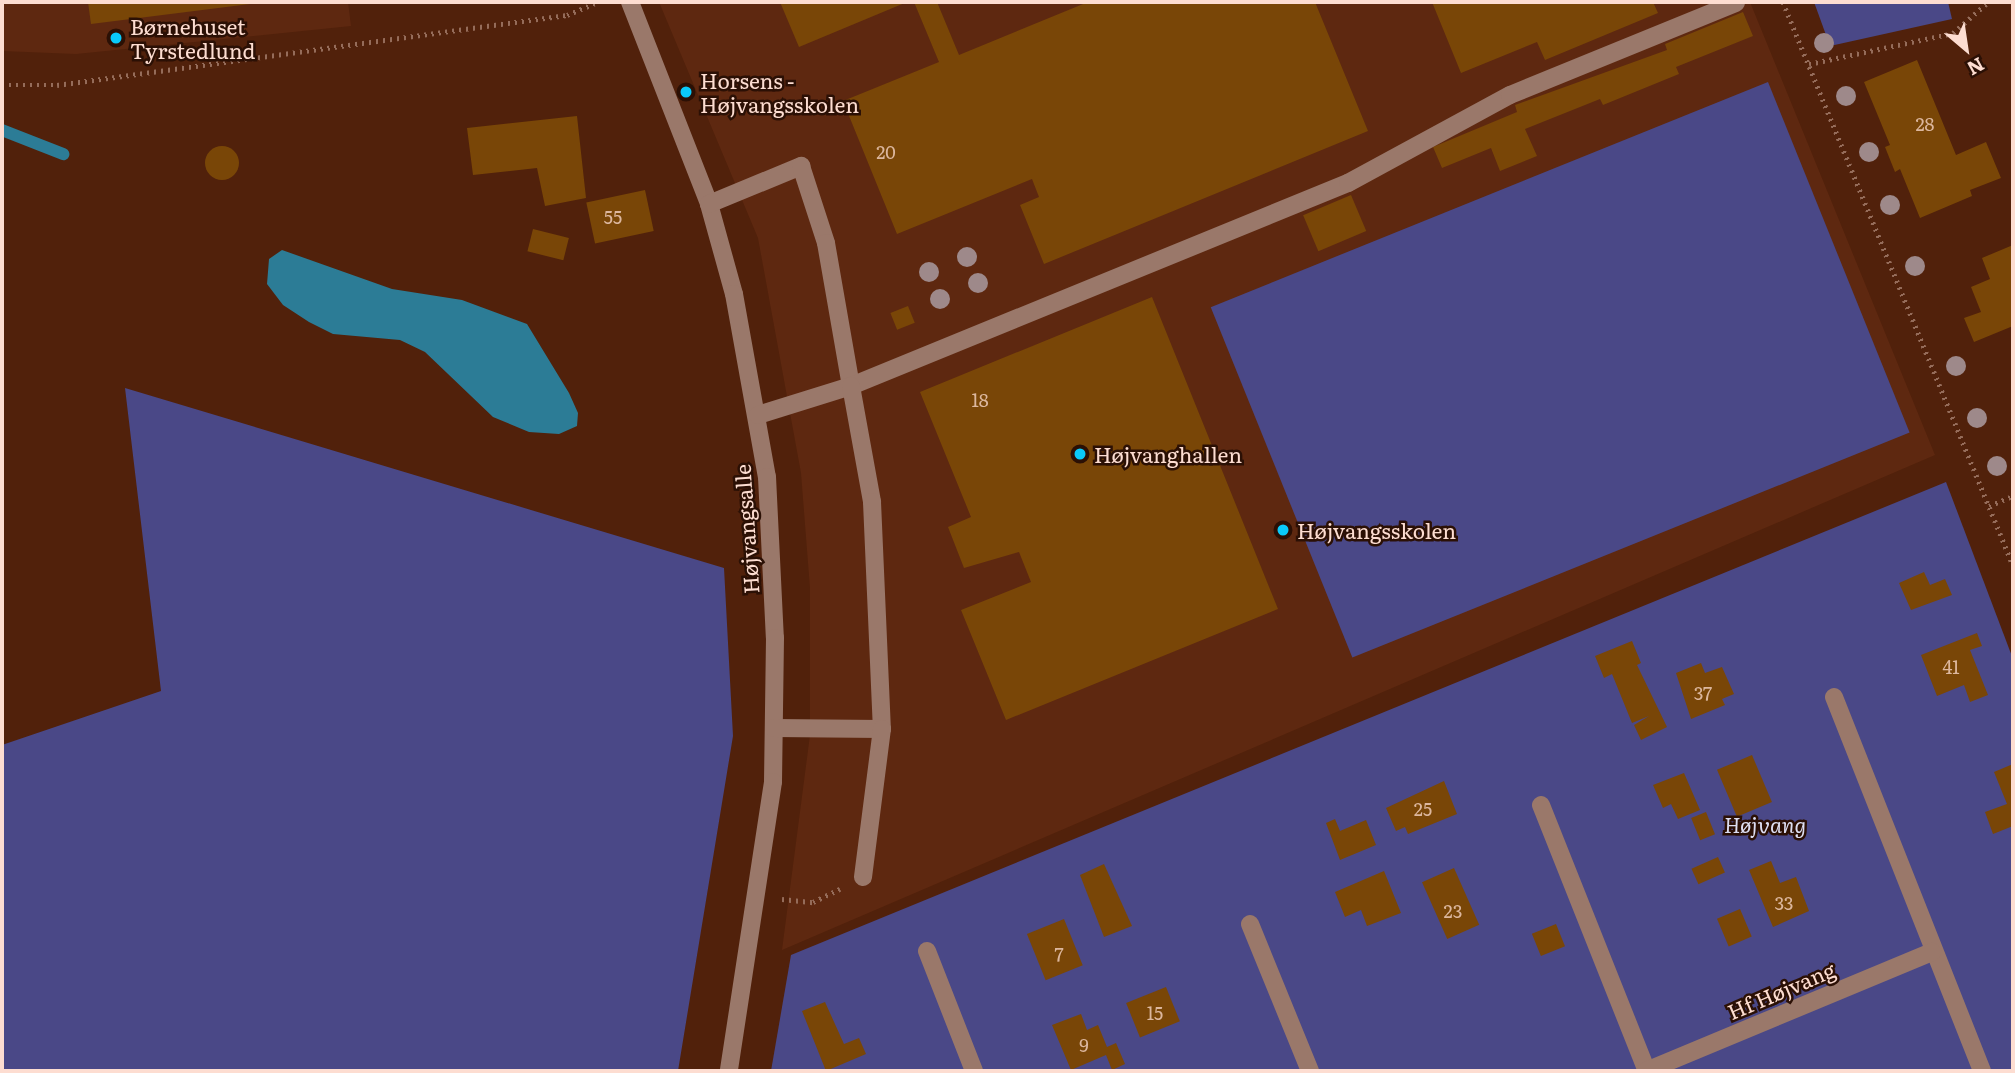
<!DOCTYPE html>
<html>
<head>
<meta charset="utf-8">
<style>
	body { margin:0 }
	#map { position:relative; width:2015px; height:1073px; overflow:hidden; background:#51210b; font-family:Literata,serif }
	div>[style] { position:absolute }
	[style*='--x'] { left:calc(var(--x)*1px); top:calc(var(--y)*1px); width:calc(var(--w)*1px); rotate:calc(var(--a)*1deg) }
	.built>* { inset:0; background:#5e2810 }
	.green>* { inset:0; background:#4a4887; transform-origin:0 0 }
	.water>* { inset:0; background:#2c7c96 }
	.stream>* { height:12px; margin:-6px; padding:0 6px; transform-origin:6px; border-radius:6px; background:#2c7c96 }
	.building>* { inset:0; background:#794607; transform-origin:0 0 }
	.round { border-radius:50% }
	.path>* { height:4.5px; margin-top:-2.25px; transform-origin:0; background:repeating-linear-gradient(90deg,#956c5a 0 2px,transparent 0 7px) }
	.minor>* { height:18px; margin:-9px; padding:0 9px; transform-origin:9px; border-radius:9px; background:#9a786a }
	.trees>* { width:20px; height:20px; margin:-10px; border-radius:50%; background:#9e898a }
	.dots>* { width:19px; height:19px; translate:-50% -50%; box-sizing:border-box; border:4px solid #2b1005; border-radius:50% }
	span { translate:-50% -50%; white-space:nowrap; text-align:center; line-height:1.15; -webkit-text-stroke:5px #2b1005; paint-order:stroke }
	.number-label { font-size:18px; color:#dcb79e }
	.number-label span { -webkit-text-stroke-width:0 }
	.poi-label { font-size:21px; color:#fdddd1 }
	.left { translate:0 -50%; text-align:left }
	.street-label { font-size:21px; color:#fdddd1 }
	.park-label { font-size:21px; color:#dddef2; font-style:italic }
	.frame { position:absolute; inset:0; border:4px solid #fdddd1; pointer-events:none }
	.north { position:absolute; left:1931px; top:14px; width:70px; height:70px; -webkit-text-stroke:5px #2b1005; paint-order:stroke; rotate:151deg; font-size:19px; font-weight:700; line-height:28px; text-align:center; color:#fdddd1 }
	.north::after { content:''; display:block; margin:auto; width:24px; height:32px; background:#fdddd1; clip-path:polygon(50% 0,100% 100%,50% 72%,0 100%) }
</style>
</head>
<body>
<div id="map">
	<div class="built">
		<div style="clip-path:polygon(2px 2px,348px 2px,351px 26px,76px 54px,2px 51px)"></div>
		<div style="clip-path:polygon(659px 2px,1750px 2px,1935px 455px,782px 950px,810px 735px,810px 588px,801px 473px,758px 238px)"></div>
	</div>
	<div class="green">
		<div style="clip-path:polygon(1814px 2px,1948px 2px,1952px 19px,1830px 46px)"></div>
		<div style="left:1768px;top:82px;width:378px;height:601px;rotate:68deg"></div>
		<div style="clip-path:polygon(125px 388px,724px 568px,733px 736px,678px 1071px,2px 1071px,2px 745px,161px 691px)"></div>
		<div style="clip-path:polygon(1946px 482px,2013px 659px,2013px 1071px,771px 1071px,791px 955px)"></div>
	</div>
	<div class="water">
		<div style="clip-path:polygon(282px 250px,392px 289px,462px 300px,527px 324px,569px 393px,578px 413px,577px 426px,559px 434px,529px 432px,493px 417px,425px 352px,400px 340px,333px 334px,309px 322px,283px 305px,267px 284px,269px 259px)"></div>
	</div>
	<div class="stream">
		<div style="--x:2;--y:130;--w:66;--a:21.5"></div>
	</div>
	<div class="building">
		<div style="clip-path:polygon(88px 2px,258px 2px,258px 3px,91px 24px)"></div>
		<div style="clip-path:polygon(780px 2px,907px 2px,799px 47px)"></div>
		<div style="clip-path:polygon(914px 2px,937px 2px,959px 55px,1088px 2px,1315px 2px,1368px 131px,1044px 264px,1020px 205px,1039px 197px,1032px 179px,897px 234px,843px 101px,939px 62px)"></div>
		<div style="clip-path:polygon(1432px 2px,1653px 2px,1658px 13px,1545px 60px,1537px 42px,1461px 73px)"></div>
		<div style="clip-path:polygon(1743px 12px,1753px 36px,1676px 67px,1679px 74px,1603px 105px,1600px 99px,1525px 129px,1537px 156px,1500px 171px,1491px 148px,1442px 168px,1433px 147px,1517px 112px,1515px 105px,1667px 50px,1665px 44px)"></div>
		<div style="clip-path:polygon(1917px 60px,1956px 155px,1986px 142px,2001px 178px,1970px 190px,1972px 196px,1920px 218px,1900px 169px,1895px 172px,1885px 147px,1890px 145px,1864px 82px)"></div>
		<div style="clip-path:polygon(577px 116px,586px 198px,545px 206px,537px 168px,473px 175px,467px 128px)"></div>
		<div class="round" style="left:205px;top:146px;width:34px;height:34px"></div>
		<div style="left:645px;top:190px;width:42px;height:60px;rotate:78deg"></div>
		<div style="left:1351px;top:195px;width:39px;height:52px;rotate:67deg"></div>
		<div style="left:533px;top:229px;width:37px;height:23px;rotate:14deg"></div>
		<div style="clip-path:polygon(2013px 245px,2013px 326px,1974px 342px,1964px 318px,1981px 312px,1971px 287px,1990px 279px,1982px 258px)"></div>
		<div style="clip-path:polygon(1152px 297px,1278px 609px,1006px 720px,961px 610px,1031px 582px,1019px 552px,964px 568px,948px 527px,971px 517px,920px 392px)"></div>
		<div style="left:908px;top:306px;width:18px;height:19px;rotate:68deg"></div>
		<div style="clip-path:polygon(1924px 572px,1930px 585px,1945px 579px,1952px 595px,1911px 610px,1899px 583px)"></div>
		<div style="clip-path:polygon(1977px 633px,1982px 646px,1970px 650px,1988px 695px,1970px 702px,1964px 685px,1937px 696px,1921px 655px)"></div>
		<div style="clip-path:polygon(1632px 641px,1641px 663px,1637px 665px,1667px 727px,1641px 740px,1634px 725px,1649px 716px,1632px 723px,1612px 674px,1604px 678px,1595px 656px)"></div>
		<div style="clip-path:polygon(1701px 663px,1705px 673px,1722px 667px,1734px 694px,1722px 699px,1725px 705px,1691px 719px,1676px 673px)"></div>
		<div style="left:1752px;top:755px;width:51px;height:38px;rotate:67deg"></div>
		<div style="clip-path:polygon(2013px 764px,2013px 826px,1993px 834px,1985px 812px,2007px 804px,1994px 772px)"></div>
		<div style="clip-path:polygon(1684px 773px,1700px 810px,1678px 819px,1671px 804px,1663px 808px,1653px 785px)"></div>
		<div style="clip-path:polygon(1444px 781px,1457px 814px,1408px 834px,1405px 827px,1396px 831px,1386px 808px)"></div>
		<div style="left:1706px;top:812px;width:24px;height:16px;rotate:68deg"></div>
		<div style="clip-path:polygon(1335px 819px,1340px 831px,1366px 820px,1376px 845px,1340px 860px,1326px 823px)"></div>
		<div style="left:1718px;top:857px;width:17px;height:29px;rotate:66deg"></div>
		<div style="clip-path:polygon(1771px 861px,1780px 883px,1796px 877px,1809px 911px,1773px 927px,1749px 870px)"></div>
		<div style="clip-path:polygon(1104px 864px,1132px 926px,1104px 937px,1080px 875px)"></div>
		<div style="left:1454px;top:868px;width:62px;height:35px;rotate:66deg"></div>
		<div style="clip-path:polygon(1384px 871px,1401px 913px,1367px 926px,1361px 910px,1345px 917px,1335px 892px)"></div>
		<div style="left:1740px;top:909px;width:30px;height:25px;rotate:67deg"></div>
		<div style="left:1064px;top:919px;width:50px;height:40px;rotate:68deg"></div>
		<div style="left:1556px;top:924px;width:24px;height:26px;rotate:68deg"></div>
		<div style="left:1166px;top:987px;width:37px;height:43px;rotate:68deg"></div>
		<div style="clip-path:polygon(825px 1002px,844px 1044px,859px 1038px,866px 1054px,826px 1071px,802px 1011px)"></div>
		<div style="clip-path:polygon(1081px 1014px,1087px 1030px,1098px 1025px,1107px 1047px,1116px 1043px,1125px 1064px,1112px 1070px,1106px 1055px,1071px 1070px,1052px 1025px)"></div>
	</div>
	<div class="path">
		<div style="--x:1783;--y:2;--w:608;--a:67.78"></div>
		<div style="--x:1809;--y:64;--w:147;--a:-12.1"></div>
		<div style="--x:1953;--y:33;--w:47;--a:-41.5"></div>
		<div style="--x:2;--y:85;--w:55;--a:0"></div>
		<div style="--x:57;--y:85;--w:515;--a:-7.82"></div>
		<div style="--x:567;--y:15;--w:34;--a:-23"></div>
		<div style="--x:1989;--y:506;--w:26;--a:-23"></div>
		<div style="--x:782;--y:899;--w:31;--a:6"></div>
		<div style="--x:813;--y:902;--w:30;--a:-26"></div>
	</div>
	<div class="minor">
		<div style="--x:630;--y:2;--w:217;--a:68.6"></div>
		<div style="--x:709;--y:204;--w:93;--a:74.5"></div>
		<div style="--x:734;--y:294;--w:186;--a:79.8"></div>
		<div style="--x:767;--y:477;--w:161;--a:87.2"></div>
		<div style="--x:775;--y:638;--w:144;--a:90.8"></div>
		<div style="--x:773;--y:782;--w:292;--a:98.7"></div>
		<div style="--x:709;--y:204;--w:100;--a:-22.4"></div>
		<div style="--x:801;--y:166;--w:81;--a:72"></div>
		<div style="--x:826;--y:243;--w:145;--a:80.1"></div>
		<div style="--x:851;--y:386;--w:537;--a:-22.22"></div>
		<div style="--x:1348;--y:183;--w:184;--a:-28.5"></div>
		<div style="--x:1510;--y:95;--w:244;--a:-22.2"></div>
		<div style="--x:758;--y:415;--w:97;--a:-17.3"></div>
		<div style="--x:851;--y:386;--w:118;--a:79.7"></div>
		<div style="--x:872;--y:502;--w:227;--a:87.5"></div>
		<div style="--x:882;--y:729;--w:108;--a:-179.5"></div>
		<div style="--x:1834;--y:697;--w:402;--a:68.4"></div>
		<div style="--x:1541;--y:805;--w:286;--a:68.3"></div>
		<div style="--x:863;--y:877;--w:149;--a:-82.7"></div>
		<div style="--x:1250;--y:924;--w:159;--a:67.8"></div>
		<div style="--x:927;--y:951;--w:129;--a:68.6"></div>
		<div style="--x:1646;--y:1071;--w:310;--a:-22.6"></div>
	</div>
	<div class="trees">
		<div style="left:1824px;top:43px"></div>
		<div style="left:1846px;top:96px"></div>
		<div style="left:1869px;top:152px"></div>
		<div style="left:1890px;top:205px"></div>
		<div style="left:967px;top:257px"></div>
		<div style="left:1915px;top:266px"></div>
		<div style="left:929px;top:272px"></div>
		<div style="left:978px;top:283px"></div>
		<div style="left:940px;top:299px"></div>
		<div style="left:1956px;top:366px"></div>
		<div style="left:1977px;top:418px"></div>
		<div style="left:1997px;top:466px"></div>
	</div>
	<div class="dots">
		<div style="left:116px;top:38px;background:#0acafa"></div>
		<div style="left:686px;top:92px;background:#0acafa"></div>
		<div style="left:1080px;top:454px;background:#0acafa"></div>
		<div style="left:1283px;top:530px;background:#0acafa"></div>
	</div>
	<div class="number-label">
		<span style="left:1925px;top:124px">28</span>
		<span style="left:886px;top:152px">20</span>
		<span style="left:613px;top:217px">55</span>
		<span style="left:980px;top:400px">18</span>
		<span style="left:1951px;top:667px">41</span>
		<span style="left:1703px;top:693px">37</span>
		<span style="left:1423px;top:809px">25</span>
		<span style="left:1784px;top:903px">33</span>
		<span style="left:1453px;top:911px">23</span>
		<span style="left:1059px;top:954px">7</span>
		<span style="left:1155px;top:1013px">15</span>
		<span style="left:1084px;top:1045px">9</span>
	</div>
	<div class="poi-label">
		<span class="left" style="left:130px;top:38px">Børnehuset<br>Tyrstedlund</span>
		<span class="left" style="left:700px;top:92px">Horsens -<br>Højvangsskolen</span>
		<span class="left" style="left:1094px;top:454px">Højvanghallen</span>
		<span class="left" style="left:1297px;top:530px">Højvangsskolen</span>
	</div>
	<div class="street-label">
		<span style="left:746px;top:529px;rotate:-94deg">Højvangsalle</span>
		<span style="left:1781px;top:990px;rotate:-23deg">Hf Højvang</span>
	</div>
	<div class="park-label">
		<span style="left:1765px;top:824px">Højvang</span>
	</div>
	<div class="frame"></div>
	<div class="north">N</div>
</div>
</body>
</html>
